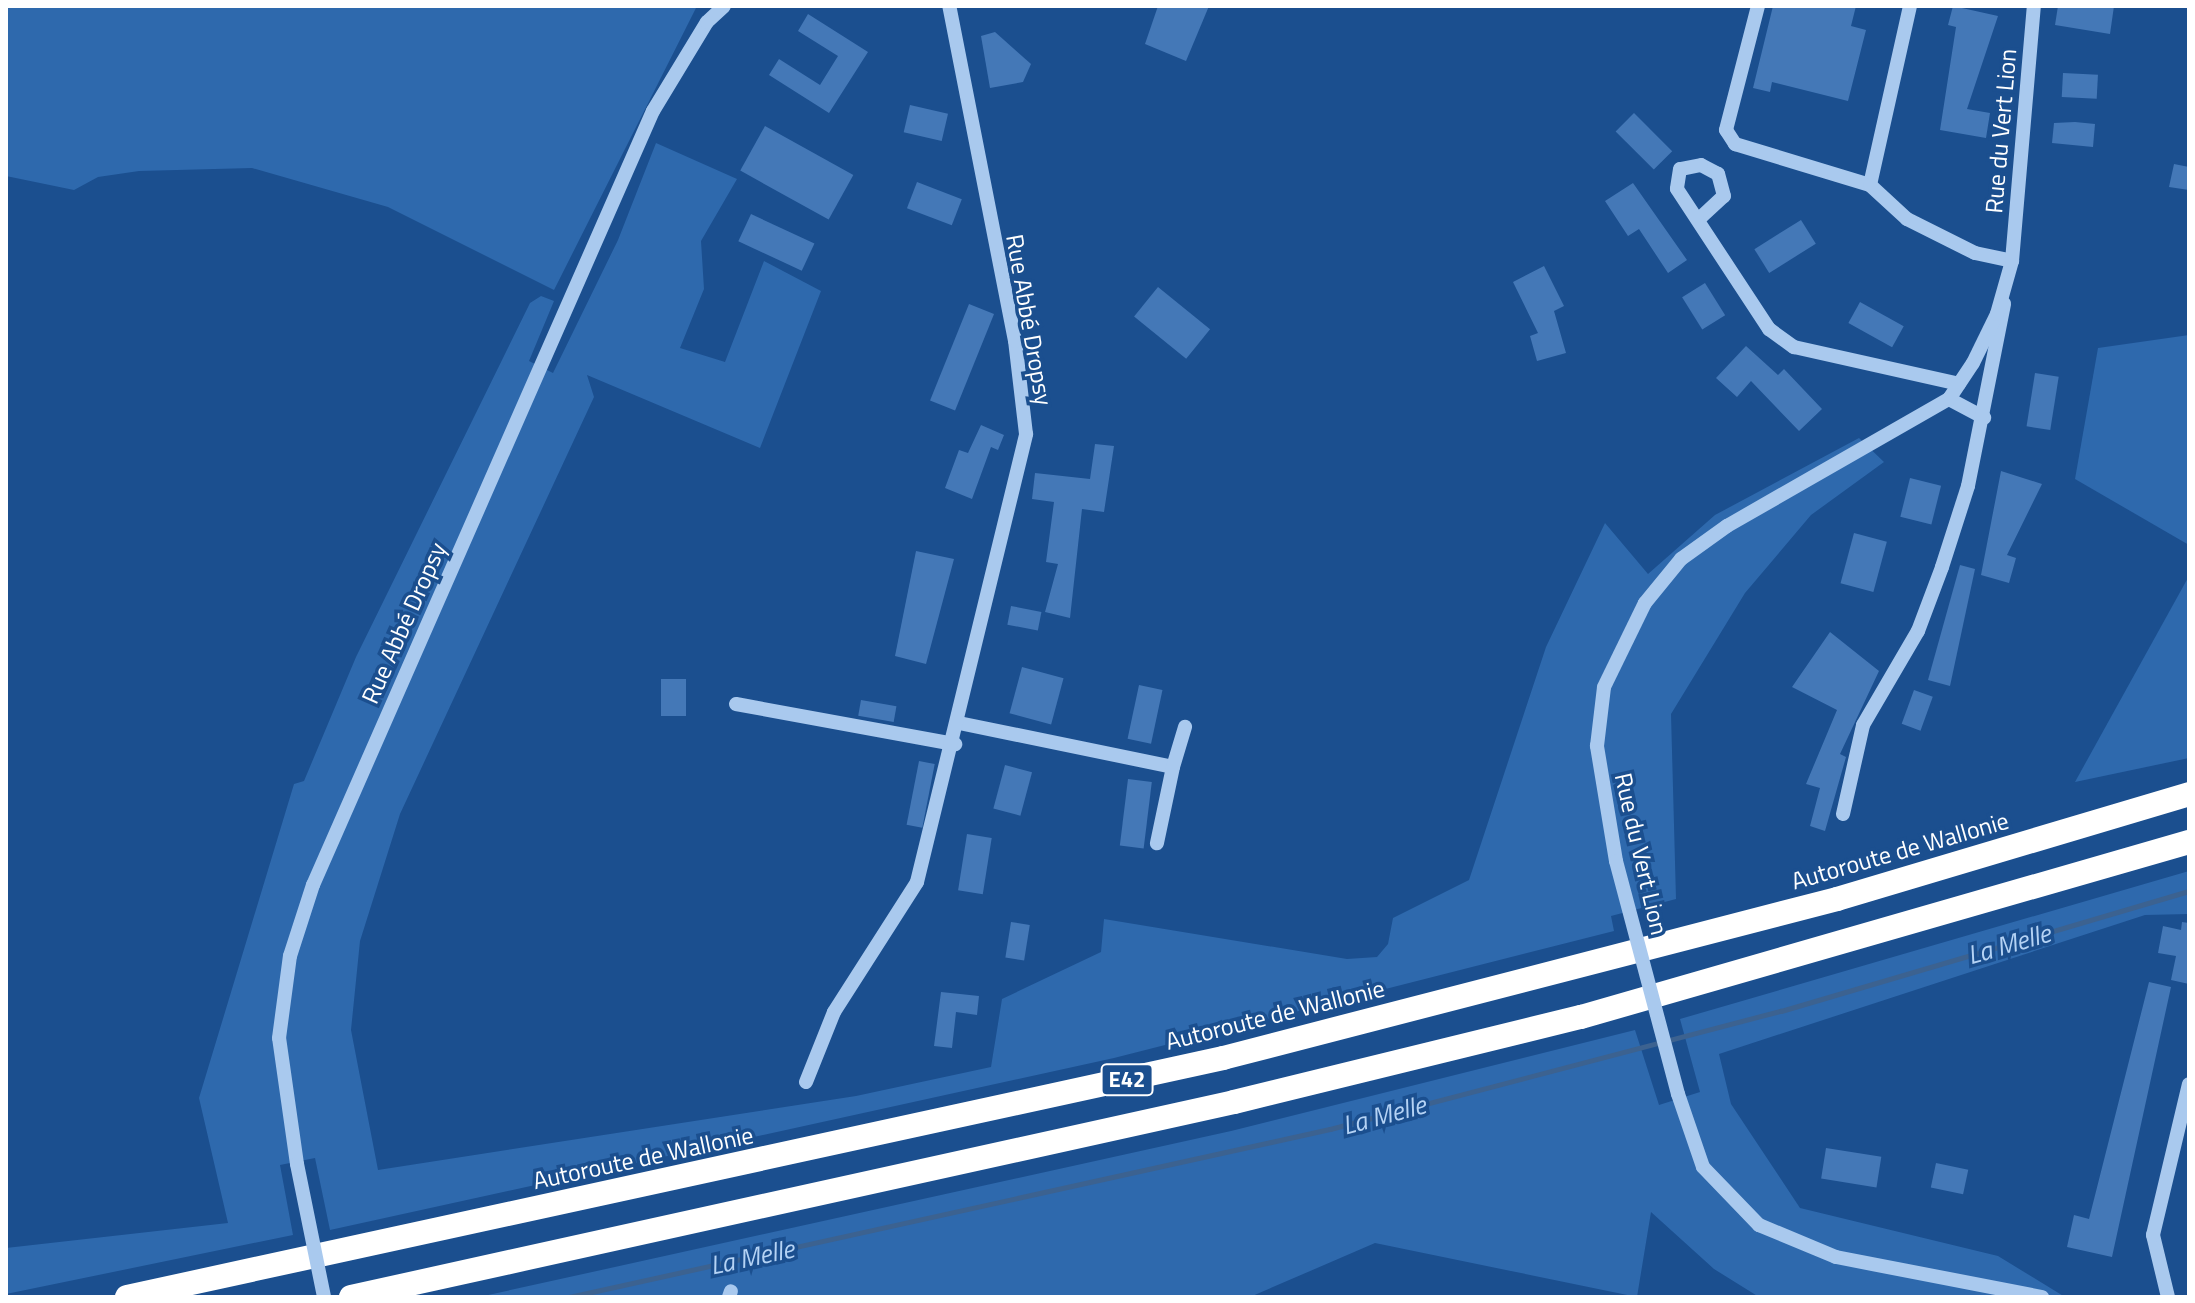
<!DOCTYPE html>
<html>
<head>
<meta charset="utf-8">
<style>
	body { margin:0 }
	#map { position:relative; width:2195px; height:1303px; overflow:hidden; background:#1b4f8f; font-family:"Titillium Web",sans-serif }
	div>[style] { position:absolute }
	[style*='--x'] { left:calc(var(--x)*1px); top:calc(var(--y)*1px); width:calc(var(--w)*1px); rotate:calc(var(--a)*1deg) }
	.green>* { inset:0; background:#2e69ad }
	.stream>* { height:5px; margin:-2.5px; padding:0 2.5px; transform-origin:2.5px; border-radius:2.5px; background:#3c6290 }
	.building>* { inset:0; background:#4478b7; transform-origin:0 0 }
	.minor>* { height:14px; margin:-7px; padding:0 7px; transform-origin:7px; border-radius:7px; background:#a9c9ee }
	.highway>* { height:24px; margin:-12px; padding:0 12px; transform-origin:12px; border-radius:12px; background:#fff }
	.minor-bridge>* { height:14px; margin:-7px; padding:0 7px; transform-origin:7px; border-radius:7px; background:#a9c9ee }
	span { translate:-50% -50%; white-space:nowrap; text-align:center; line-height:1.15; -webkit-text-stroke:7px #1b4f8f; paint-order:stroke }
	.shield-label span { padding:2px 6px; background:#1b4f8f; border:2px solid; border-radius:6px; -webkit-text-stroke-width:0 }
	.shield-label { font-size:22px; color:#fff; font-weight:700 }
	.street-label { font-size:24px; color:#fff }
	.water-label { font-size:26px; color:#b5d3f5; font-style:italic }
	.frame { position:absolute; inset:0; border:8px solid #fff; pointer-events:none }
</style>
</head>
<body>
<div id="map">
	<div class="green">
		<div style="clip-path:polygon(6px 6px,697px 6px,554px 290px,388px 207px,252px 168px,139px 171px,98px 177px,74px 190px,6px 176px)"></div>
		<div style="clip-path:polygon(656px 143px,737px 179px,701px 241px,704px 289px,680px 348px,725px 362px,764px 261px,821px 291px,760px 448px,587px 375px,594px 397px,400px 814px,360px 941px,351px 1030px,378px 1170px,856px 1096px,991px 1067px,1002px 999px,1101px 952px,1104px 919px,1347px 959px,1377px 957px,1388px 944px,1393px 918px,1469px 880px,1546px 647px,1605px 523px,1648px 574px,1715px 515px,1859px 438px,1884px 462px,1811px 515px,1745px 593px,1671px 714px,1676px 899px,1611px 916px,1614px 931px,1114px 1058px,330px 1230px,315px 1158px,280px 1165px,293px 1235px,6px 1294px,6px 1248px,228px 1223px,199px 1098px,294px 784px,304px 781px,356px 657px,530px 303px,541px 296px,554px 301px,529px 361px,553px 373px,618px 240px)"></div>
		<div style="clip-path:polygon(2189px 335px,2189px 545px,2075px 479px,2098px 348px)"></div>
		<div style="clip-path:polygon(2189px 576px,2189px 758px,2075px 782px)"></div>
		<div style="clip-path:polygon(2189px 871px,2189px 914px,2145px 915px,1719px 1054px,1731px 1104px,1800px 1208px,1998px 1256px,2065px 1297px,1759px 1297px,1714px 1269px,1651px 1212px,1637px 1297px,1375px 1243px,1250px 1297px,479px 1297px,1231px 1131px,1635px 1030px,1659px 1105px,1700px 1092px,1680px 1019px)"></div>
	</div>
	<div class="stream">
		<div style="--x:569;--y:1297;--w:779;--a:-12.45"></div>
		<div style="--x:1330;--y:1129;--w:466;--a:-14.7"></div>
		<div style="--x:1781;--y:1011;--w:425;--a:-16.4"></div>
	</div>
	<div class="building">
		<div style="clip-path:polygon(1158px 6px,1209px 6px,1186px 61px,1145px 44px)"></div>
		<div style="clip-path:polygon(1773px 6px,1856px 6px,1851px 26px,1866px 30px,1848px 101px,1772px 82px,1770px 92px,1753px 88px)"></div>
		<div style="clip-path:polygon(1953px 6px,1998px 16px,1967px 109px,1990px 113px,1986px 138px,1940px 130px,1956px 27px,1948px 25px)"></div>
		<div style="clip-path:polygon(2058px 6px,2114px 6px,2110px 34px,2055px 25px)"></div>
		<div style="clip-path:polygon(808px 14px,868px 52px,829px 113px,769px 75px,779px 59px,820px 85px,838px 56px,798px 31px)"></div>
		<div style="clip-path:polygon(995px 32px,1031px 64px,1023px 82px,990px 88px,981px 36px)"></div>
		<div style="left:2063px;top:73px;width:35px;height:24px;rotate:3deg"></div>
		<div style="left:910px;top:105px;width:39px;height:28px;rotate:13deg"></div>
		<div style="left:1634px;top:113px;width:54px;height:26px;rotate:45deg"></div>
		<div style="clip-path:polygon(2075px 122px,2095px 124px,2093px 147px,2052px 143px,2054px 123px)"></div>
		<div style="left:765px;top:126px;width:101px;height:51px;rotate:29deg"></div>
		<div style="clip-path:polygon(2174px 164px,2189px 167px,2189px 190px,2169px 187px)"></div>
		<div style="left:917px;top:182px;width:48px;height:28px;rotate:21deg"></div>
		<div style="clip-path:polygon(1633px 183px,1687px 260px,1668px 273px,1639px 229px,1628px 236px,1605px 201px)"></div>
		<div style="left:751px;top:214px;width:70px;height:30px;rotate:25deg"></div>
		<div style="left:1801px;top:220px;width:28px;height:55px;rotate:58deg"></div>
		<div style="clip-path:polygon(1544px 266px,1564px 306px,1554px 311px,1566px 353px,1537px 361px,1530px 336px,1538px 333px,1513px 282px)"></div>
		<div style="left:1705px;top:283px;width:38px;height:27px;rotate:58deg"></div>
		<div style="left:1158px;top:287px;width:67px;height:38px;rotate:39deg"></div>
		<div style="left:1860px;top:302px;width:50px;height:24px;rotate:29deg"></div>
		<div style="left:969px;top:304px;width:27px;height:104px;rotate:22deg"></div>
		<div style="clip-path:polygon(1746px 346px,1778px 375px,1784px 369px,1822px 409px,1799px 431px,1751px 381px,1737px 397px,1716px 378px)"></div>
		<div style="left:2035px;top:373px;width:24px;height:54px;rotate:9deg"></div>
		<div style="clip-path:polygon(981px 425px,1004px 435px,998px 450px,991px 447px,972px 499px,945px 488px,959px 450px,968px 453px)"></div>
		<div style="clip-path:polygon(1095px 444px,1114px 446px,1104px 512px,1082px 509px,1070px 618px,1045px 612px,1058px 564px,1046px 562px,1054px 502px,1032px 499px,1035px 473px,1090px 479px)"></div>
		<div style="clip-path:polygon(2001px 471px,2042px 484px,2007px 555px,2016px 558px,2009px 583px,1981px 575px)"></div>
		<div style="left:1910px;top:478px;width:32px;height:40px;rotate:14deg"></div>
		<div style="left:1854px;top:533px;width:34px;height:52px;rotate:15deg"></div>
		<div style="clip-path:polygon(916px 551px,954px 559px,926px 664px,895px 656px)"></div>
		<div style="clip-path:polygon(1960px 565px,1975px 569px,1950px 686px,1928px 680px)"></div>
		<div style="left:1011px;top:606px;width:31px;height:19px;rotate:11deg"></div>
		<div style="clip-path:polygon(1830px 632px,1879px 671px,1840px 754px,1846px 757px,1825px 831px,1810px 826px,1820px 788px,1806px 784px,1837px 710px,1792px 687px)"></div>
		<div style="left:1022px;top:667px;width:43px;height:48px;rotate:15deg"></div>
		<div style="left:661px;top:679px;width:25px;height:37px"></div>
		<div style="left:1139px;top:685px;width:24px;height:55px;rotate:12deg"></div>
		<div style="left:1914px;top:690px;width:20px;height:36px;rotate:20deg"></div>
		<div style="left:861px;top:700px;width:36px;height:16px;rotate:10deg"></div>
		<div style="left:919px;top:761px;width:16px;height:65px;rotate:11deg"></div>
		<div style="left:1005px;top:765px;width:28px;height:45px;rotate:15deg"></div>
		<div style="left:1128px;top:779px;width:24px;height:67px;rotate:7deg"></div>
		<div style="left:967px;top:834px;width:25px;height:57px;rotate:9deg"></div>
		<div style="left:1011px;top:922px;width:19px;height:36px;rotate:9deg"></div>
		<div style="clip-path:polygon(2182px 922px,2189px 923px,2189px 984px,2171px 980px,2176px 956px,2158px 953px,2163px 926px,2181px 930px)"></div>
		<div style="clip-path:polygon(2149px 982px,2171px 987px,2112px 1257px,2067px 1247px,2074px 1215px,2089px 1219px)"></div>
		<div style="clip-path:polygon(941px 992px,979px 996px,977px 1015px,956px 1012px,952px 1048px,934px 1046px)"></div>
		<div style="left:1826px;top:1148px;width:56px;height:31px;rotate:9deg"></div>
		<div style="left:1936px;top:1163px;width:33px;height:25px;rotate:12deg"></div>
	</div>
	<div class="minor">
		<div style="--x:1758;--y:6;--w:128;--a:104.5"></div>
		<div style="--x:1726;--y:130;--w:17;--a:57"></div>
		<div style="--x:1735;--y:144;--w:141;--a:16.9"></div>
		<div style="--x:1910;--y:6;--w:183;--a:102.6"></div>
		<div style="--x:1870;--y:185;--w:50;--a:42.6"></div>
		<div style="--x:1907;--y:219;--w:76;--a:26.6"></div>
		<div style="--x:1975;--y:253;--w:38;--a:12"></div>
		<div style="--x:1699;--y:219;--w:34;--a:-43"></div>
		<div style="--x:1724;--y:196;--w:23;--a:-105"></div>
		<div style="--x:1718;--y:174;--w:19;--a:-152"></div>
		<div style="--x:1701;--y:165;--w:21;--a:169"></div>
		<div style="--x:1680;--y:169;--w:20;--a:99"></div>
		<div style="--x:1677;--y:189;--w:168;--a:56.7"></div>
		<div style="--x:1769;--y:329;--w:31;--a:36"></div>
		<div style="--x:1794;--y:347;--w:169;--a:12.6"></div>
		<div style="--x:1949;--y:399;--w:40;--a:28"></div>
		<div style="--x:736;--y:704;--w:223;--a:10.4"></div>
		<div style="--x:959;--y:723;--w:218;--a:11.6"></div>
		<div style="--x:1173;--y:767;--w:78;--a:101.9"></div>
		<div style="--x:1173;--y:767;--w:42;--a:-73.3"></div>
		<div style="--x:1843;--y:814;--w:91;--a:-77.3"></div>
		<div style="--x:1863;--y:725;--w:109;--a:-59.7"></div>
		<div style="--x:1918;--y:631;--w:68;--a:-69.4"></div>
		<div style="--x:1942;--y:567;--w:85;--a:-72.2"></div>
		<div style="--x:1968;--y:486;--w:186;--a:-78.8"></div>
		<div style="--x:1616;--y:861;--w:117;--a:-99.4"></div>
		<div style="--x:1597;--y:746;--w:59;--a:-83.2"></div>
		<div style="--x:1604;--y:687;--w:93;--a:-64"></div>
		<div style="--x:1645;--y:603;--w:57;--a:-50.7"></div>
		<div style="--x:1681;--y:559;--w:57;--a:-35.7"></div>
		<div style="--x:1727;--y:526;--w:256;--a:-29.8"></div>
		<div style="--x:1949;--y:399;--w:43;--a:-56.3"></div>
		<div style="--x:1973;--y:363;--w:55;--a:-63.9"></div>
		<div style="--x:1997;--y:314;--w:55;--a:-74.2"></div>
		<div style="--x:2012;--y:261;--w:256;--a:-85.1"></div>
		<div style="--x:806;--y:1082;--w:75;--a:-68.2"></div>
		<div style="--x:834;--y:1012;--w:154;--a:-57.4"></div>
		<div style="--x:917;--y:882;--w:461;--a:-76.3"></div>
		<div style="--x:1026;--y:434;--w:94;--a:-96.7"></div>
		<div style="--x:1015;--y:341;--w:341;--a:-101.1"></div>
		<div style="--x:1678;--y:1094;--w:77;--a:71.1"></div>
		<div style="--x:1703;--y:1167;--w:81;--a:46"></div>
		<div style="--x:1759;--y:1225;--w:83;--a:22.6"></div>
		<div style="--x:1836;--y:1257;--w:210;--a:11"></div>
		<div style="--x:297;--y:1164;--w:127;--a:-98.1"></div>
		<div style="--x:279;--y:1038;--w:83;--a:-82.4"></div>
		<div style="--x:290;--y:956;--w:75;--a:-72.1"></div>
		<div style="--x:313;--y:885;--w:845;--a:-66.29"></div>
		<div style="--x:653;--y:111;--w:104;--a:-58.8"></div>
		<div style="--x:707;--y:22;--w:23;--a:-43"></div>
		<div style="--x:729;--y:1297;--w:6;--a:-72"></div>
		<div style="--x:2168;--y:1297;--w:64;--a:-103.6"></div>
		<div style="--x:2153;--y:1235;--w:155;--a:-76.6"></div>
	</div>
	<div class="highway">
		<div style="--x:127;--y:1297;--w:1122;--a:-12.3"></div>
		<div style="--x:1223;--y:1058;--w:634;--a:-14.52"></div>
		<div style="--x:1837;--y:899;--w:367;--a:-16.6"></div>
		<div style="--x:351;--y:1297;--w:904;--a:-12.45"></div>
		<div style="--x:1234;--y:1102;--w:357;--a:-13.8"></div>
		<div style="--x:1581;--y:1017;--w:633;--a:-16.06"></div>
	</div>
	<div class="minor-bridge">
		<div style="--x:1616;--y:861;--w:241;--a:75.1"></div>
		<div style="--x:297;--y:1164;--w:136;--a:78.5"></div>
	</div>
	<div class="shield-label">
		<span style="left:1127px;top:1080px">E42</span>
	</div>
	<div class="street-label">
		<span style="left:2001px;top:131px;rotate:-85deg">Rue du Vert Lion</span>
		<span style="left:1029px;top:320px;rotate:80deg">Rue Abbé Dropsy</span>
		<span style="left:404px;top:623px;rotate:-66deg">Rue Abbé Dropsy</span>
		<span style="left:1900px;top:851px;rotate:-16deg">Autoroute de Wallonie</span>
		<span style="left:1641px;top:854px;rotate:77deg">Rue du Vert Lion</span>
		<span style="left:1275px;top:1015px;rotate:-14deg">Autoroute de Wallonie</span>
		<span style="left:643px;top:1158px;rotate:-12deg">Autoroute de Wallonie</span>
	</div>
	<div class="water-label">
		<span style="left:2009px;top:944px;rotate:-16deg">La Melle</span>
		<span style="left:1384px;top:1115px;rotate:-15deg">La Melle</span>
		<span style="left:752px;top:1257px;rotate:-12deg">La Melle</span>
	</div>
	<div class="frame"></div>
</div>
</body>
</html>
